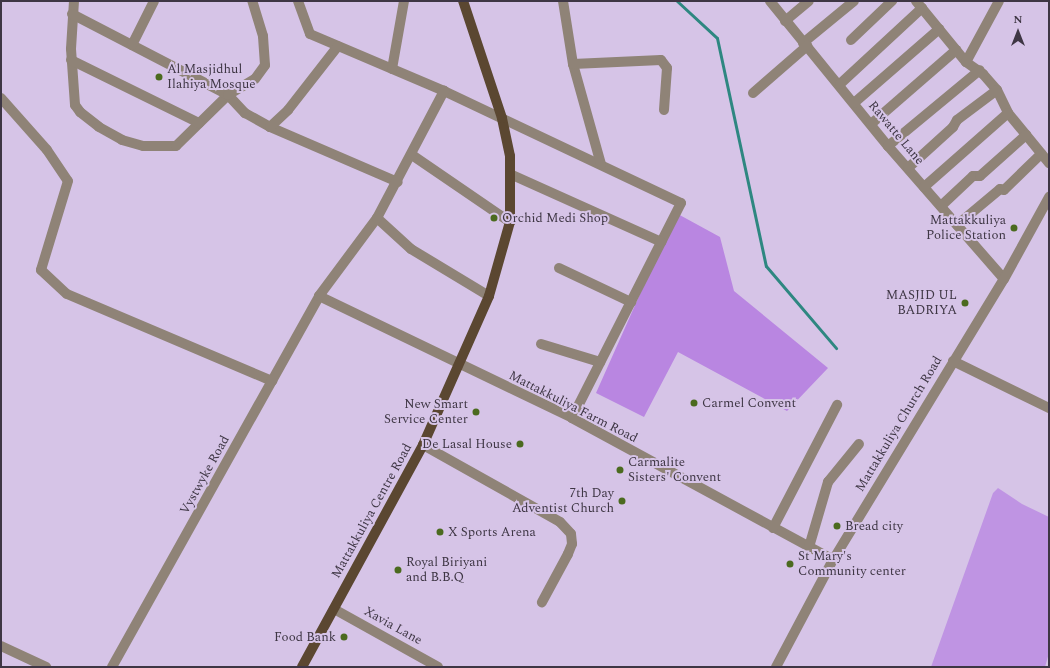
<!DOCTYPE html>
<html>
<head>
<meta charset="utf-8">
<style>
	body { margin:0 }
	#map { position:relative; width:1050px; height:668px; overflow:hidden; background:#d6c4e7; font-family:Spectral,serif }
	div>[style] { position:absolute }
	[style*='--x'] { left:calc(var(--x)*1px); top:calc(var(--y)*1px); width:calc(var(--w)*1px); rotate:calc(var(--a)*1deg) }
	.green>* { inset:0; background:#bf94e3 }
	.forest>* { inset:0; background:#b986e1 }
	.stream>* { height:3px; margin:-1.5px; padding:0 1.5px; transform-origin:1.5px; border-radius:1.5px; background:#2e8781 }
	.minor>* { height:10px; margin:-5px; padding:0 5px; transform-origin:5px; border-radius:5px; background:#8f8377 }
	.major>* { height:10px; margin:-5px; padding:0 5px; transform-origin:5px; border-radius:5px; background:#5b4731 }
	.dots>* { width:11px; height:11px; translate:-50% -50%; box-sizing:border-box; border:2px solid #d6c4e7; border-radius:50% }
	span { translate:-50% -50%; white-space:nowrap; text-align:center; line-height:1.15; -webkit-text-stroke:4px #d6c4e7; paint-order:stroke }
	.poi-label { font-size:13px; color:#3e3644 }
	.left { translate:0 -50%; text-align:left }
	.right { translate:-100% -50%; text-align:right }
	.street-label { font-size:13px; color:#3e3644 }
	.frame { position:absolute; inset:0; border:2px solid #3e3644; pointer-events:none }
	.north { position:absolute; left:998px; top:12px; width:40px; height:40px; -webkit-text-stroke:3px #d6c4e7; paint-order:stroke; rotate:0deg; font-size:11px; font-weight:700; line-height:16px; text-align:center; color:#3e3644 }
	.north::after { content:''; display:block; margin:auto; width:14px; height:18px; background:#3e3644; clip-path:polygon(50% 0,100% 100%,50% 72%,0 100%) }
</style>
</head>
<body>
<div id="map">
	<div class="green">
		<div style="clip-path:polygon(998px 488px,1022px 504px,1049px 517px,1049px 653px,1045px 667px,931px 667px,993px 493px)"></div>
	</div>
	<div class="forest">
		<div style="clip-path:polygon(676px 213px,720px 237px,734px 291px,828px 368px,787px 411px,678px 352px,644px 417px,596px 393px)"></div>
	</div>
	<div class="stream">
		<div style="--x:677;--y:1;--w:54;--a:42.8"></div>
		<div style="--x:717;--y:38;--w:233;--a:77.9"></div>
		<div style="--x:766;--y:266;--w:108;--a:49.5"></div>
	</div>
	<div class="minor">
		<div style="--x:74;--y:1;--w:48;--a:93.6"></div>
		<div style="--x:71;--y:49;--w:56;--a:85.9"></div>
		<div style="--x:75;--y:105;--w:9;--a:54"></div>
		<div style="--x:80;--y:112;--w:24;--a:38"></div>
		<div style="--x:99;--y:127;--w:26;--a:29"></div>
		<div style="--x:122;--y:140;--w:22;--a:16"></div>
		<div style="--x:143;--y:146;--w:33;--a:0"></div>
		<div style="--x:176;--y:146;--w:73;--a:-44.4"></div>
		<div style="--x:228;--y:95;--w:25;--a:47"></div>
		<div style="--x:245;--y:113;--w:29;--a:29"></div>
		<div style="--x:270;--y:127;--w:139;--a:23.3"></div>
		<div style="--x:298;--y:1;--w:35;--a:70"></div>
		<div style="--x:310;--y:34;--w:146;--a:23"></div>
		<div style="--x:444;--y:91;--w:262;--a:25.3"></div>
		<div style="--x:681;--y:203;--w:241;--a:116.9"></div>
		<div style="--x:563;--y:1;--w:64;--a:81"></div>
		<div style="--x:573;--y:64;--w:104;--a:74.4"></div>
		<div style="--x:770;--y:1;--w:187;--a:50.9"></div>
		<div style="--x:888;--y:146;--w:176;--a:48.9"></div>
		<div style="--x:916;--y:1;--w:79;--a:50.7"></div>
		<div style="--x:966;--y:62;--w:21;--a:35"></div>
		<div style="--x:983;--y:74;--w:21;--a:49"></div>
		<div style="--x:997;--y:90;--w:25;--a:64"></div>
		<div style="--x:1008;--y:113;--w:65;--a:50.6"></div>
		<div style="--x:72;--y:14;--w:176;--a:27.4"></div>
		<div style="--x:228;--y:95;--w:31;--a:-31"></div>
		<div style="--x:255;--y:79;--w:17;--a:-54"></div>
		<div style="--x:265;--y:65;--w:29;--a:-94"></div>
		<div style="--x:263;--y:36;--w:37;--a:-107"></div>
		<div style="--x:785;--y:21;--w:31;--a:-40"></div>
		<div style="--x:851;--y:40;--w:57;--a:-43.6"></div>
		<div style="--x:803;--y:43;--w:66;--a:-39.5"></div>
		<div style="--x:132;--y:45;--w:49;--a:-63.4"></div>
		<div style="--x:71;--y:60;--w:143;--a:26.2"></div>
		<div style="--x:966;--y:62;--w:69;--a:-61.6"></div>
		<div style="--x:573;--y:64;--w:88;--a:-2.6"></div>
		<div style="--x:661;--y:60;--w:10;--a:53"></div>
		<div style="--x:667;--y:68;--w:42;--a:94.1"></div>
		<div style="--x:392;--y:69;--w:69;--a:-80"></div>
		<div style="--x:840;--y:84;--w:112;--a:-42.8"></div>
		<div style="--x:753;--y:93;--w:72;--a:-41"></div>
		<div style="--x:1;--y:98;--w:69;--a:48.5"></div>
		<div style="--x:47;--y:150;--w:37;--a:56"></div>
		<div style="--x:68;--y:181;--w:93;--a:106.9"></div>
		<div style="--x:41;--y:270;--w:35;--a:43"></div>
		<div style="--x:67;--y:294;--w:223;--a:23"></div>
		<div style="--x:854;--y:103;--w:113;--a:-41"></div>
		<div style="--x:871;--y:124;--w:113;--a:-41"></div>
		<div style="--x:270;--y:127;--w:25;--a:-43"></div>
		<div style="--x:288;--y:110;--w:81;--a:-52"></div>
		<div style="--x:888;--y:146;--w:119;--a:-39.6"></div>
		<div style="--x:412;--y:155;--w:119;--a:34.4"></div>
		<div style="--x:908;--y:168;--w:61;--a:-42.3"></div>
		<div style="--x:953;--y:127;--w:8;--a:-60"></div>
		<div style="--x:957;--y:120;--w:50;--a:-36.9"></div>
		<div style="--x:510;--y:174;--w:166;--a:24.2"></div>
		<div style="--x:924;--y:187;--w:112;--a:-41.4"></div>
		<div style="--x:941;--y:206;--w:44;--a:-43.2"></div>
		<div style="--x:973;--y:176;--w:7;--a:0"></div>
		<div style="--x:980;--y:176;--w:62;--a:-41.7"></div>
		<div style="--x:377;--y:218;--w:46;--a:42.4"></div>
		<div style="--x:411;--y:249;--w:91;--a:31.1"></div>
		<div style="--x:957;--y:225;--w:56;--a:-39.9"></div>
		<div style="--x:1000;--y:189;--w:4;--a:14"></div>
		<div style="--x:1004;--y:190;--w:52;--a:-44.2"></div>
		<div style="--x:559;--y:268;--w:80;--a:25.3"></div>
		<div style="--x:319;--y:296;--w:281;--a:25.7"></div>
		<div style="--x:572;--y:418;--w:297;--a:28.5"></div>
		<div style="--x:541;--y:344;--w:62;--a:17"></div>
		<div style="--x:953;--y:361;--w:107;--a:26.1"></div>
		<div style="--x:423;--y:445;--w:157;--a:29.3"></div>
		<div style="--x:560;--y:522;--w:16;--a:47"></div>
		<div style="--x:571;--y:534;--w:10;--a:84"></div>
		<div style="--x:572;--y:544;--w:11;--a:112"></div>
		<div style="--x:568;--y:554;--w:55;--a:118.4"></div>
		<div style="--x:773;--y:528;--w:139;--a:-62.5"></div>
		<div style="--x:809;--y:547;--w:68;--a:-73.7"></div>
		<div style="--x:828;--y:482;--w:49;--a:-50.8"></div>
		<div style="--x:334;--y:609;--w:119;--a:29.1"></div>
		<div style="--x:1;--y:646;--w:50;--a:25"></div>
		<div style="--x:112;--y:667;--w:425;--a:-60.8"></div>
		<div style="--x:319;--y:296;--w:97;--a:-53.4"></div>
		<div style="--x:377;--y:218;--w:144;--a:-62.2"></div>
		<div style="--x:776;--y:667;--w:121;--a:-62"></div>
		<div style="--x:833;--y:560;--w:329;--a:-58.7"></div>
		<div style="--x:1004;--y:279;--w:94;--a:-61.2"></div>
	</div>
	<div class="major">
		<div style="--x:302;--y:667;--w:253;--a:-61.4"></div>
		<div style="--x:423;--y:445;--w:163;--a:-66.1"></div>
		<div style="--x:489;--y:296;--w:77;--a:-74.2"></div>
		<div style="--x:510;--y:222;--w:66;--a:-90"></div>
		<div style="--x:510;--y:156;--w:39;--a:-102"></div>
		<div style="--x:502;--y:118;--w:123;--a:-108.4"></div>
	</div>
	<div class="dots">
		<div style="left:159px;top:77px;background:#4b6a1f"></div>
		<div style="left:494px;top:218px;background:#4b6a1f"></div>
		<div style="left:1014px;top:228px;background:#4b6a1f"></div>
		<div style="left:965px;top:303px;background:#4b6a1f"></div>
		<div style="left:694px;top:403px;background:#4b6a1f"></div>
		<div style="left:476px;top:412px;background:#4b6a1f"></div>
		<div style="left:520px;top:444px;background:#4b6a1f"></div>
		<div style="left:620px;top:470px;background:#4b6a1f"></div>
		<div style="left:622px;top:501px;background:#4b6a1f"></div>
		<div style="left:837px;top:526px;background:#4b6a1f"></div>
		<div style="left:440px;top:532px;background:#4b6a1f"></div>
		<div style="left:790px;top:564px;background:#4b6a1f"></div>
		<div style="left:398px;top:570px;background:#4b6a1f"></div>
		<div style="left:344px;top:637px;background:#4b6a1f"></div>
	</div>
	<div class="poi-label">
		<span class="left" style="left:167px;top:77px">Al Masjidhul<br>Ilahiya Mosque</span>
		<span class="left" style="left:502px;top:218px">Orchid Medi Shop</span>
		<span class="right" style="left:1006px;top:228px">Mattakkuliya<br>Police Station</span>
		<span class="right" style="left:957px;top:303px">MASJID UL<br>BADRIYA</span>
		<span class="left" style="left:702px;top:403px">Carmel Convent</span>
		<span class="right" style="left:468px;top:412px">New Smart<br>Service Center</span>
		<span class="right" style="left:512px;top:444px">De Lasal House</span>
		<span class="left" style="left:628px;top:470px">Carmalite<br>Sisters' Convent</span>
		<span class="right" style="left:614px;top:501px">7th Day<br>Adventist Church</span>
		<span class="left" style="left:845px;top:526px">Bread city</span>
		<span class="left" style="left:448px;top:532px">X Sports Arena</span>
		<span class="left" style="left:798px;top:564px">St Mary's<br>Community center</span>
		<span class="left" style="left:406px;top:570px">Royal Biriyani<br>and B.B.Q</span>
		<span class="right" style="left:336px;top:637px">Food Bank</span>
	</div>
	<div class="street-label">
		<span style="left:896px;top:133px;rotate:50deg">Rawatte Lane</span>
		<span style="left:573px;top:407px;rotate:27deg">Mattakkuliya Farm Road</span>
		<span style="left:899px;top:424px;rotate:-59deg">Mattakkuliya Church Road</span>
		<span style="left:205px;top:475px;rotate:-61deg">Vystwyke Road</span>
		<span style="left:372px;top:511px;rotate:-61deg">Mattakkuliya Centre Road</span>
		<span style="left:393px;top:626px;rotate:29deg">Xavia Lane</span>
	</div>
	<div class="frame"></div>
	<div class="north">N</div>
</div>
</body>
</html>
